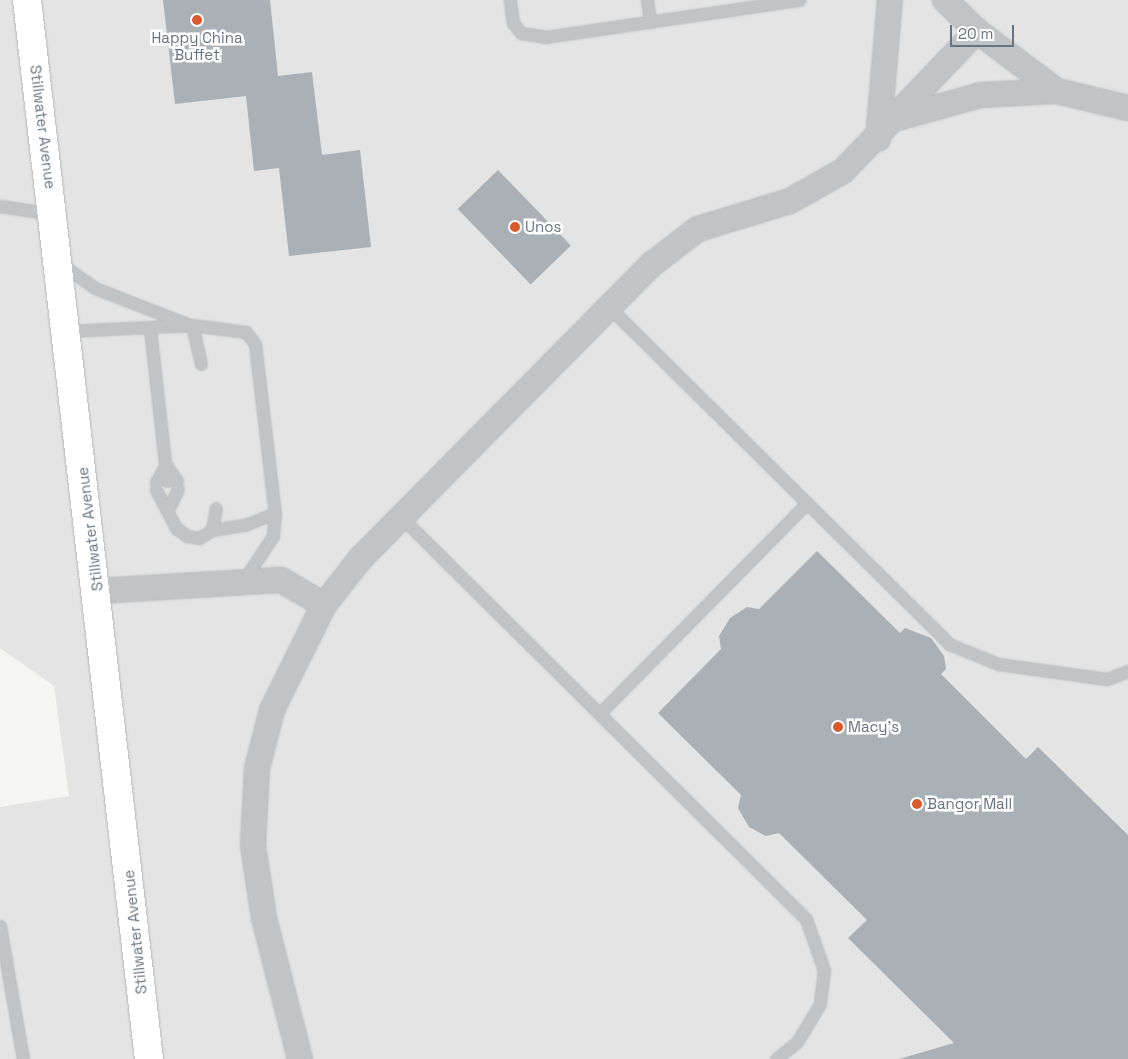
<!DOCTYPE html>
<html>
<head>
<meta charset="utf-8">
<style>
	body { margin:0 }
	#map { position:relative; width:1128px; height:1059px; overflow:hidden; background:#f5f5f2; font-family:"Space Grotesk",sans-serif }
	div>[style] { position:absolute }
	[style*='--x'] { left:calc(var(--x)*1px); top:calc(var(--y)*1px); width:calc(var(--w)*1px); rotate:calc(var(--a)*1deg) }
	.built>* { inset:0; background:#e3e4e3 }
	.building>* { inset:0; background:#aab1b6; transform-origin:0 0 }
	.roads { filter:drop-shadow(0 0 1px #b3b7bb) drop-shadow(0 0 1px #b3b7bb) }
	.service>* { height:11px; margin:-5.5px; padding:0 5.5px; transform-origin:5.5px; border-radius:5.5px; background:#c0c4c7 }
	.minor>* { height:24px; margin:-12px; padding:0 12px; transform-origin:12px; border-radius:12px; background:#c0c4c7 }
	.secondary>* { height:28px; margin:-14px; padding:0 14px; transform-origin:14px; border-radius:14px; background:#fff }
	.dots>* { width:14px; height:14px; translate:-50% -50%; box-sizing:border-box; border:2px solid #fff; border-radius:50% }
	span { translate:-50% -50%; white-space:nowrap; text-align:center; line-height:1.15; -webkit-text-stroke:5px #fff; paint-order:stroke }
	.poi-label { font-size:15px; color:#667481 }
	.left { translate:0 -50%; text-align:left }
	.street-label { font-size:15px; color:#667481 }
	.scale { position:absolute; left:950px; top:25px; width:64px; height:22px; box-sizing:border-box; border:2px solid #667481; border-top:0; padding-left:6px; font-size:15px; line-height:18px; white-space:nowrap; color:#667481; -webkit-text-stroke:4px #fff; paint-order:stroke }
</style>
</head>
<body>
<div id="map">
	<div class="built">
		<div style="clip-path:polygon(0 0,1128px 0,1128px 1059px,0 1059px,0 807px,69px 796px,54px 686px,0 648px)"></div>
	</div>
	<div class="building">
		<div style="clip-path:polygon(163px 0,270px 0,278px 76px,312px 72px,322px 155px,360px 150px,371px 247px,289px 256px,279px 168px,254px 171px,246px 96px,175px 104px)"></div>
		<div style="left:498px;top:170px;width:105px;height:56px;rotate:46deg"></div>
		<div style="clip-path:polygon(817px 551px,900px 633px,905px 628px,931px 638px,944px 656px,946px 669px,941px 674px,1026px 759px,1038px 747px,1128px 835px,1128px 1059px,899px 1059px,954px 1043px,848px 938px,867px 920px,779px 833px,766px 836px,749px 827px,738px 808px,741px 795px,658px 713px,721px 649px,719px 636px,730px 618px,747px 607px,759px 609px)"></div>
	</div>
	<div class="roads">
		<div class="service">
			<div style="--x:510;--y:0;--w:23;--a:83"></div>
			<div style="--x:513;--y:23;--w:13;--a:51"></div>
			<div style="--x:521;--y:33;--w:24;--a:9"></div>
			<div style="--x:545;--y:37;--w:257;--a:-8.3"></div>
			<div style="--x:647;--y:0;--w:22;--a:82"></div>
			<div style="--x:0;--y:206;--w:53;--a:8.7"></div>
			<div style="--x:61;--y:264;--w:42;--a:35.2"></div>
			<div style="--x:95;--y:288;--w:102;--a:21.3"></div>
			<div style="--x:609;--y:307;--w:479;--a:44.7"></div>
			<div style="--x:949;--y:644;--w:53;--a:22.2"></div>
			<div style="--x:998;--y:664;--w:110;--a:7.8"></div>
			<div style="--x:1107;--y:679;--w:22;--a:-21"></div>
			<div style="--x:192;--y:325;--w:40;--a:77"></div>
			<div style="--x:150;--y:329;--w:153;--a:83.6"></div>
			<div style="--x:67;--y:331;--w:125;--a:-2.7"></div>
			<div style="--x:192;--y:325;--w:54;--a:7.4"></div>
			<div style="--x:246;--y:332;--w:15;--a:53"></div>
			<div style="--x:255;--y:344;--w:170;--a:83.3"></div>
			<div style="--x:166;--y:465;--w:19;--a:55"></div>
			<div style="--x:156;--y:482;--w:20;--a:-60"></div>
			<div style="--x:156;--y:490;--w:43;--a:62.2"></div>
			<div style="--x:176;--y:528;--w:14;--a:36"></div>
			<div style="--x:187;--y:536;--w:12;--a:9"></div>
			<div style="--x:199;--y:538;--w:15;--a:-32"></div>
			<div style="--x:212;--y:530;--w:33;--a:-9"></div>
			<div style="--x:245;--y:525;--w:32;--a:-22"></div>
			<div style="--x:275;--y:513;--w:23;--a:95"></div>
			<div style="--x:273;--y:536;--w:54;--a:123.7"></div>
			<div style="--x:168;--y:510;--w:23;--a:-65"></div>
			<div style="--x:401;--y:517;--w:571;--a:44.79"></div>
			<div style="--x:806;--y:919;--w:54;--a:70.6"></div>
			<div style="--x:824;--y:970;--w:34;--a:97"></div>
			<div style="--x:820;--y:1004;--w:44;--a:121.2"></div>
			<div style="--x:797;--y:1042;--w:27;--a:141"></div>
			<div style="--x:212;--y:530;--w:22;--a:-80"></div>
			<div style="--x:600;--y:713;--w:295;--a:-45.4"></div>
			<div style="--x:0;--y:926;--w:135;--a:80.2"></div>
		</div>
		<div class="minor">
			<div style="--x:945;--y:0;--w:45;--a:44.1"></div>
			<div style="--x:977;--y:31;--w:100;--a:36.9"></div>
			<div style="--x:1057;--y:91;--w:73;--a:13.5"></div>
			<div style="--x:898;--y:118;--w:86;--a:-15.5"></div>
			<div style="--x:981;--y:95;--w:76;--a:-3"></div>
			<div style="--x:878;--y:139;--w:140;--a:-85.1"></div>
			<div style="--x:97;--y:591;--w:184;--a:-3.4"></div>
			<div style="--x:281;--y:580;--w:50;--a:30.2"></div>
			<div style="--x:300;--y:1059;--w:146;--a:-104.3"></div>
			<div style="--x:264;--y:918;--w:74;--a:-98.6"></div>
			<div style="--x:253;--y:845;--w:77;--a:-87"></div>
			<div style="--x:257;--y:768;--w:60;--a:-75.5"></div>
			<div style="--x:272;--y:710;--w:117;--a:-63.7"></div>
			<div style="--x:324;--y:605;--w:60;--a:-51.8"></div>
			<div style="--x:361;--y:558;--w:412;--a:-45.3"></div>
			<div style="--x:651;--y:265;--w:59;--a:-37.5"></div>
			<div style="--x:698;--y:229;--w:96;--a:-16.9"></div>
			<div style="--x:790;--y:201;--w:61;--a:-29.5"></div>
			<div style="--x:843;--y:171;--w:194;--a:-46.3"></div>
		</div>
		<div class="secondary">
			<div style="--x:27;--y:0;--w:1066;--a:83.43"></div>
		</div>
	</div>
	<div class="dots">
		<div style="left:197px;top:20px;background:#da5a2d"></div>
		<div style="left:515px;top:227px;background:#da5a2d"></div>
		<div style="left:838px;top:727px;background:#da5a2d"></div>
		<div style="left:917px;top:804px;background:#da5a2d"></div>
	</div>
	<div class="poi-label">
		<span style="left:197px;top:46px">Happy China<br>Buffet</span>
		<span class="left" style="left:525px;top:227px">Unos</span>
		<span class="left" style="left:848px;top:727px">Macy's</span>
		<span class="left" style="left:927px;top:804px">Bangor Mall</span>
	</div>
	<div class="street-label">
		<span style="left:43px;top:127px;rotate:83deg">Stillwater Avenue</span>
		<span style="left:90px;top:529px;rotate:-97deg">Stillwater Avenue</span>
		<span style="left:135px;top:932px;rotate:-96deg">Stillwater Avenue</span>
	</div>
	<div class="scale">20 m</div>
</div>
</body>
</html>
